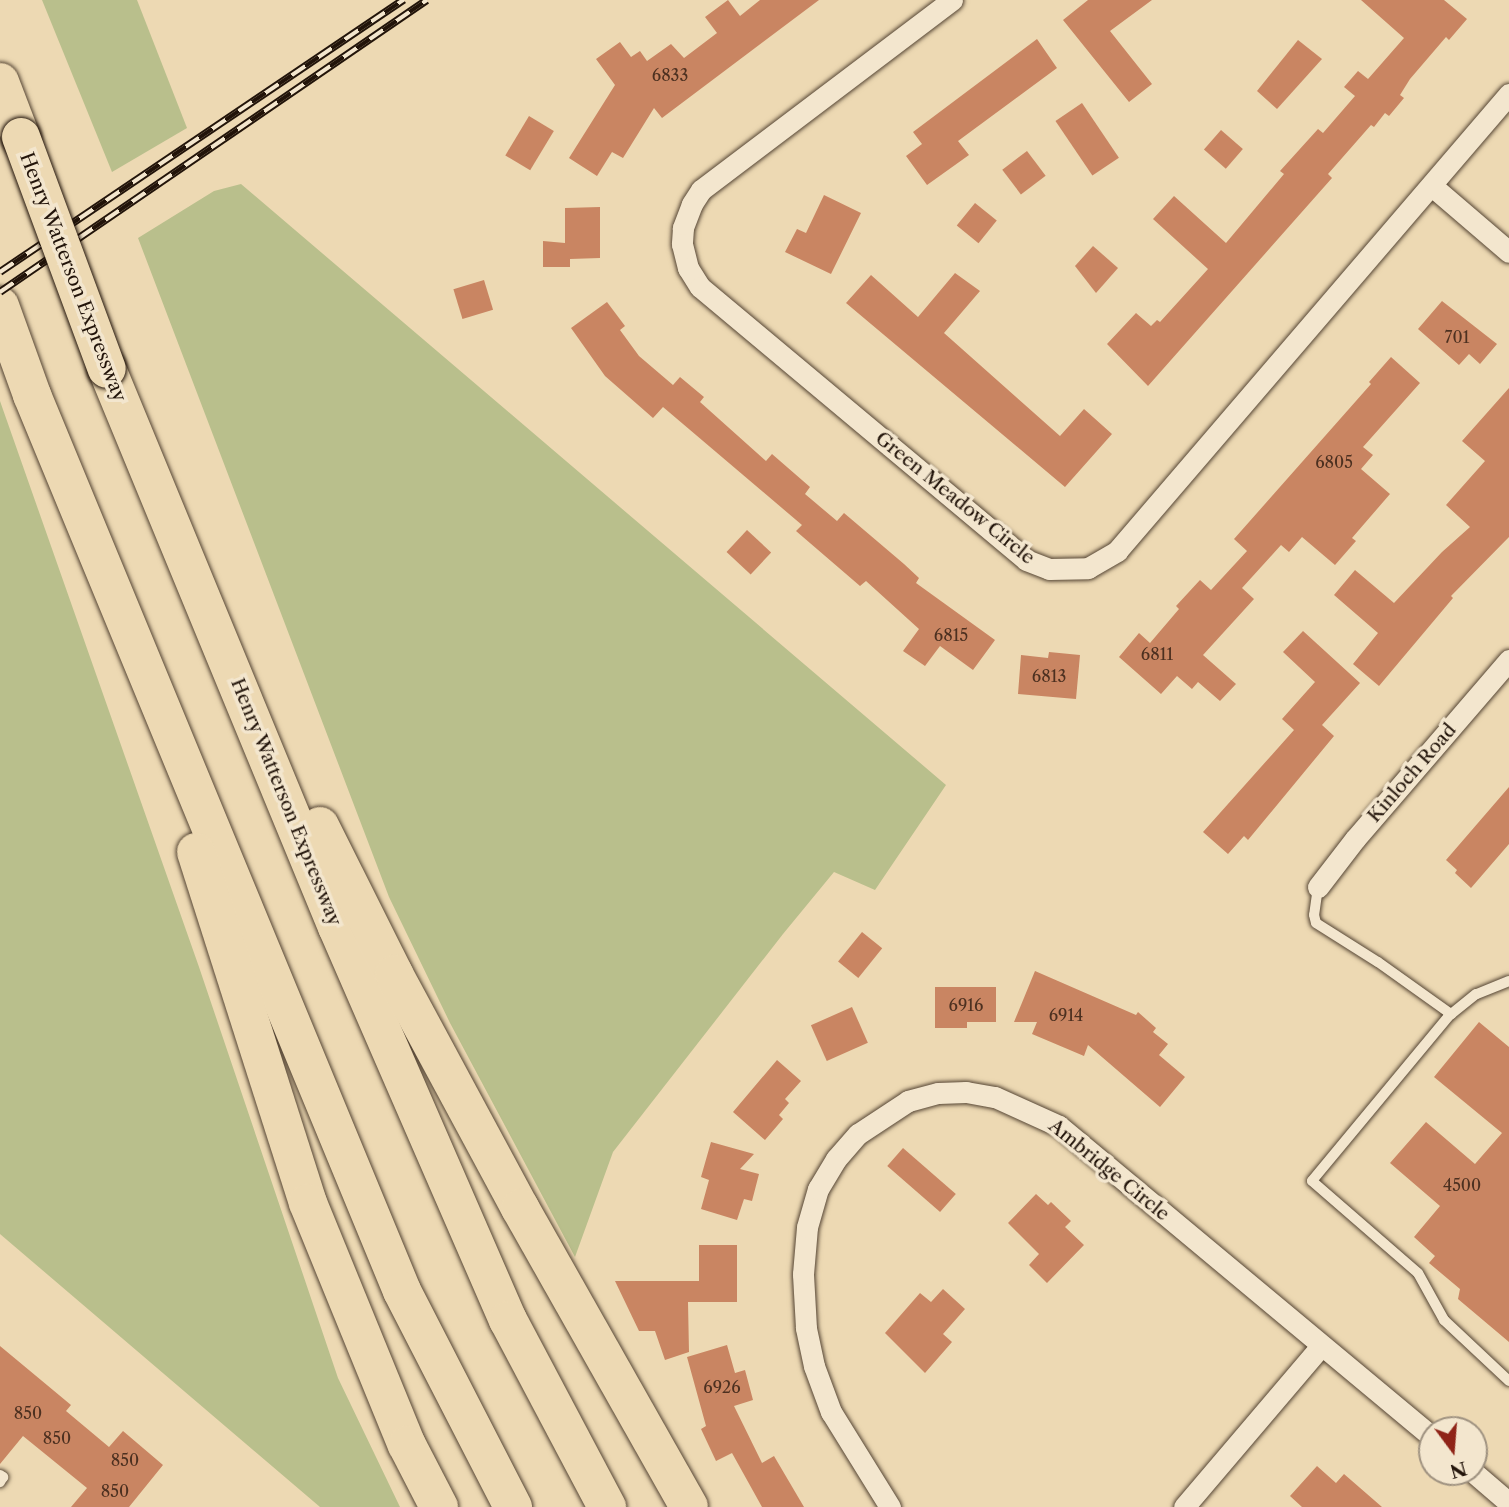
<!DOCTYPE html>
<html>
<head>
<meta charset="utf-8">
<style>
	body { margin:0 }
	#map { position:relative; width:1509px; height:1507px; overflow:hidden; background:#edd9b3; font-family:"Libre Caslon Text",serif }
	div>[style] { position:absolute }
	[style*='--x'] { left:calc(var(--x)*1px); top:calc(var(--y)*1px); width:calc(var(--w)*1px); rotate:calc(var(--a)*1deg) }
	.green>* { inset:0; background:#b9bf8c }
	.building>* { inset:0; background:#c98562; transform-origin:0 0 }
	.roads { filter:drop-shadow(0 0 2px #554534) drop-shadow(0 0 2px #554534) }
	.service>* { height:10px; margin:-5px; padding:0 5px; transform-origin:5px; border-radius:5px; background:#f3e6ce }
	.minor>* { height:21px; margin:-10.5px; padding:0 10.5px; transform-origin:10.5px; border-radius:10.5px; background:#f3e6ce }
	.motorway>* { height:38px; margin:-19px; padding:0 19px; transform-origin:19px; border-radius:19px; background:#edd9b3 }
	.rail>* { height:8px; margin-top:-4px; transform-origin:0; background:repeating-linear-gradient(90deg,#f3e6ce 0 16px,#22140a 0 32px); box-sizing:border-box; border-block:2px solid #22140a }
	.bridges { filter:drop-shadow(0 0 2px #22140a) drop-shadow(0 0 2px #22140a) }
	.motorway-bridge>* { height:38px; margin:-19px; padding:0 19px; transform-origin:19px; border-radius:19px; background:#edd9b3 }
	span { translate:-50% -50%; white-space:nowrap; text-align:center; line-height:1.15; -webkit-text-stroke:7px #f3e6ce; paint-order:stroke }
	.number-label { font-size:16px; color:#4c3020 }
	.number-label span { -webkit-text-stroke-width:0 }
	.street-label { font-size:19px; color:#22140a }
	.north { position:absolute; left:1418px; top:1416px; width:70px; height:70px; box-sizing:border-box; background:#f3e6ce; border:2px solid #9f9280; border-radius:50%; rotate:164deg; font-size:19px; font-weight:700; line-height:28px; text-align:center; color:#22140a }
	.north::after { content:''; display:block; margin:auto; width:24px; height:32px; background:#8f2418; clip-path:polygon(50% 0,100% 100%,50% 72%,0 100%) }
</style>
</head>
<body>
<div id="map">
	<div class="green">
		<div style="clip-path:polygon(42px 0,137px 0,187px 128px,112px 172px)"></div>
		<div style="clip-path:polygon(241px 184px,946px 785px,875px 890px,834px 872px,783px 934px,613px 1152px,575px 1257px,450px 1023px,389px 897px,138px 238px,214px 191px)"></div>
		<div style="clip-path:polygon(0 401px,199px 967px,338px 1378px,400px 1507px,320px 1507px,0 1234px)"></div>
	</div>
	<div class="building">
		<div style="clip-path:polygon(728px 0,740px 16px,760px 0,819px 0,662px 118px,654px 108px,623px 158px,612px 152px,597px 176px,569px 158px,615px 85px,596px 59px,620px 42px,631px 57px,640px 51px,647px 61px,671px 44px,684px 58px,717px 33px,705px 17px)"></div>
		<div style="clip-path:polygon(1088px 0,1152px 0,1110px 31px,1152px 84px,1129px 102px,1063px 20px)"></div>
		<div style="clip-path:polygon(1361px 0,1444px 0,1467px 19px,1449px 40px,1446px 37px,1410px 79px,1400px 95px,1404px 98px,1389px 116px,1385px 113px,1374px 127px,1371px 125px,1328px 174px,1332px 178px,1148px 386px,1107px 344px,1136px 313px,1151px 326px,1157px 320px,1160px 322px,1208px 269px,1153px 219px,1174px 196px,1226px 243px,1284px 174px,1280px 171px,1318px 129px,1323px 133px,1355px 96px,1344px 87px,1358px 71px,1368px 79px,1404px 38px)"></div>
		<div style="clip-path:polygon(1037px 39px,1057px 68px,958px 141px,969px 155px,927px 185px,906px 156px,922px 144px,913px 132px)"></div>
		<div style="clip-path:polygon(1298px 40px,1322px 59px,1277px 109px,1257px 91px)"></div>
		<div style="left:1082px;top:103px;width:66px;height:32px;rotate:56deg"></div>
		<div style="left:529px;top:116px;width:29px;height:46px;rotate:31deg"></div>
		<div style="left:1221px;top:130px;width:29px;height:26px;rotate:41deg"></div>
		<div style="left:1027px;top:151px;width:31px;height:31px;rotate:53deg"></div>
		<div style="clip-path:polygon(824px 195px,861px 213px,831px 274px,785px 252px,797px 229px,806px 233px)"></div>
		<div style="left:975px;top:203px;width:28px;height:29px;rotate:39deg"></div>
		<div style="clip-path:polygon(600px 207px,600px 258px,570px 259px,570px 267px,543px 267px,543px 241px,565px 243px,565px 208px)"></div>
		<div style="clip-path:polygon(1093px 246px,1118px 268px,1096px 293px,1075px 266px)"></div>
		<div style="clip-path:polygon(955px 273px,980px 291px,944px 333px,1060px 436px,1084px 409px,1112px 434px,1065px 487px,846px 303px,871px 275px,918px 317px)"></div>
		<div style="left:484px;top:280px;width:31px;height:32px;rotate:73deg"></div>
		<div style="clip-path:polygon(1442px 301px,1497px 344px,1480px 364px,1469px 354px,1459px 365px,1418px 329px)"></div>
		<div style="clip-path:polygon(607px 302px,625px 326px,620px 330px,639px 356px,673px 385px,680px 377px,704px 397px,700px 402px,766px 461px,772px 454px,810px 487px,805px 494px,837px 521px,844px 513px,904px 564px,919px 578px,916px 583px,995px 640px,973px 670px,940px 646px,925px 666px,903px 651px,919px 629px,866px 581px,860px 586px,796px 531px,802px 525px,663px 407px,653px 418px,605px 376px,571px 328px)"></div>
		<div style="clip-path:polygon(1391px 357px,1420px 383px,1363px 447px,1373px 455px,1361px 469px,1390px 494px,1352px 538px,1356px 541px,1335px 565px,1302px 537px,1289px 552px,1281px 545px,1242px 588px,1254px 599px,1203px 655px,1236px 684px,1220px 701px,1198px 682px,1192px 689px,1177px 676px,1161px 694px,1119px 657px,1139px 633px,1150px 643px,1179px 609px,1176px 606px,1200px 580px,1211px 590px,1247px 551px,1234px 539px,1371px 384px,1369px 382px)"></div>
		<div style="clip-path:polygon(1509px 388px,1509px 537px,1451px 596px,1453px 598px,1379px 686px,1353px 664px,1378px 633px,1334px 595px,1355px 570px,1394px 603px,1442px 552px,1470px 527px,1446px 505px,1485px 461px,1462px 441px)"></div>
		<div style="left:747px;top:530px;width:33px;height:30px;rotate:43deg"></div>
		<div style="clip-path:polygon(1303px 631px,1360px 683px,1322px 725px,1334px 736px,1248px 840px,1244px 836px,1228px 854px,1203px 832px,1294px 730px,1282px 719px,1315px 682px,1283px 652px)"></div>
		<div style="clip-path:polygon(1049px 652px,1080px 655px,1076px 699px,1018px 694px,1021px 655px,1048px 658px)"></div>
		<div style="clip-path:polygon(1509px 787px,1509px 844px,1471px 888px,1455px 873px,1457px 870px,1446px 860px)"></div>
		<div style="left:862px;top:932px;width:26px;height:38px;rotate:39deg"></div>
		<div style="clip-path:polygon(1035px 971px,1136px 1015px,1138px 1012px,1156px 1028px,1153px 1032px,1168px 1044px,1159px 1055px,1185px 1077px,1160px 1107px,1088px 1045px,1084px 1056px,1032px 1034px,1037px 1022px,1014px 1022px)"></div>
		<div style="clip-path:polygon(935px 987px,996px 987px,996px 1022px,967px 1022px,967px 1028px,935px 1028px)"></div>
		<div style="left:852px;top:1007px;width:39px;height:45px;rotate:66deg"></div>
		<div style="clip-path:polygon(1479px 1022px,1509px 1047px,1509px 1342px,1458px 1299px,1460px 1289px,1429px 1263px,1435px 1256px,1414px 1237px,1440px 1206px,1390px 1163px,1426px 1122px,1475px 1164px,1502px 1133px,1434px 1077px)"></div>
		<div style="clip-path:polygon(777px 1060px,801px 1081px,785px 1099px,789px 1103px,779px 1115px,783px 1119px,765px 1140px,733px 1112px)"></div>
		<div style="clip-path:polygon(711px 1142px,754px 1154px,740px 1169px,759px 1174px,752px 1201px,744px 1199px,737px 1220px,701px 1209px,709px 1180px,701px 1177px)"></div>
		<div style="left:903px;top:1148px;width:70px;height:24px;rotate:41deg"></div>
		<div style="clip-path:polygon(1036px 1194px,1048px 1205px,1051px 1202px,1071px 1221px,1065px 1227px,1084px 1245px,1047px 1283px,1029px 1265px,1039px 1254px,1008px 1223px)"></div>
		<div style="clip-path:polygon(699px 1245px,737px 1245px,737px 1302px,688px 1302px,689px 1352px,665px 1360px,655px 1331px,639px 1331px,615px 1281px,699px 1281px)"></div>
		<div style="clip-path:polygon(943px 1289px,965px 1309px,943px 1334px,952px 1342px,925px 1373px,885px 1333px,920px 1293px,931px 1302px)"></div>
		<div style="clip-path:polygon(727px 1345px,735px 1373px,745px 1370px,753px 1400px,734px 1406px,762px 1463px,774px 1456px,804px 1507px,762px 1507px,732px 1453px,716px 1461px,701px 1429px,706px 1426px,687px 1357px)"></div>
		<div style="clip-path:polygon(0 1346px,71px 1405px,66px 1411px,109px 1447px,123px 1431px,163px 1465px,129px 1507px,71px 1507px,87px 1488px,23px 1436px,0 1464px)"></div>
		<div style="clip-path:polygon(1317px 1466px,1336px 1483px,1344px 1474px,1382px 1507px,1302px 1507px,1290px 1496px)"></div>
	</div>
	<div class="roads">
		<div class="service">
			<div style="--x:1318;--y:887;--w:28;--a:98"></div>
			<div style="--x:1314;--y:915;--w:8;--a:76"></div>
			<div style="--x:1316;--y:923;--w:73;--a:32.2"></div>
			<div style="--x:1378;--y:962;--w:90;--a:35.5"></div>
			<div style="--x:1509;--y:981;--w:35;--a:158"></div>
			<div style="--x:1476;--y:994;--w:36;--a:141"></div>
			<div style="--x:1448;--y:1017;--w:213;--a:129.7"></div>
			<div style="--x:1312;--y:1181;--w:140;--a:41"></div>
			<div style="--x:1418;--y:1273;--w:54;--a:61"></div>
			<div style="--x:1444;--y:1320;--w:89;--a:43.2"></div>
			<div style="--x:0;--y:1475;--w:4;--a:34"></div>
			<div style="--x:3;--y:1477;--w:6;--a:121"></div>
		</div>
		<div class="minor">
			<div style="--x:952;--y:0;--w:315;--a:142.9"></div>
			<div style="--x:701;--y:190;--w:17;--a:123"></div>
			<div style="--x:692;--y:204;--w:26;--a:111"></div>
			<div style="--x:683;--y:228;--w:16;--a:94"></div>
			<div style="--x:682;--y:244;--w:25;--a:76"></div>
			<div style="--x:688;--y:268;--w:22;--a:58"></div>
			<div style="--x:700;--y:287;--w:425;--a:39.9"></div>
			<div style="--x:1026;--y:560;--w:25;--a:21"></div>
			<div style="--x:1049;--y:569;--w:39;--a:-1"></div>
			<div style="--x:1088;--y:568;--w:34;--a:-30"></div>
			<div style="--x:1117;--y:551;--w:602;--a:-49.38"></div>
			<div style="--x:1432;--y:186;--w:101;--a:40.6"></div>
			<div style="--x:1318;--y:887;--w:61;--a:-52.4"></div>
			<div style="--x:1355;--y:839;--w:236;--a:-49.3"></div>
			<div style="--x:1473;--y:1472;--w:48;--a:40.7"></div>
			<div style="--x:890;--y:1507;--w:112;--a:-121.8"></div>
			<div style="--x:831;--y:1412;--w:49;--a:-110.3"></div>
			<div style="--x:814;--y:1366;--w:39;--a:-102"></div>
			<div style="--x:806;--y:1328;--w:54;--a:-93.2"></div>
			<div style="--x:803;--y:1274;--w:47;--a:-85.1"></div>
			<div style="--x:807;--y:1227;--w:40;--a:-74"></div>
			<div style="--x:818;--y:1189;--w:35;--a:-59"></div>
			<div style="--x:836;--y:1159;--w:33;--a:-49"></div>
			<div style="--x:858;--y:1134;--w:60;--a:-33.4"></div>
			<div style="--x:908;--y:1101;--w:31;--a:-15"></div>
			<div style="--x:938;--y:1093;--w:28;--a:-2"></div>
			<div style="--x:966;--y:1092;--w:29;--a:10"></div>
			<div style="--x:995;--y:1097;--w:70;--a:24.4"></div>
			<div style="--x:1059;--y:1126;--w:486;--a:39.8"></div>
			<div style="--x:1184;--y:1507;--w:211;--a:-49.6"></div>
		</div>
		<div class="motorway">
			<div style="--x:0;--y:82;--w:59;--a:69.1"></div>
			<div style="--x:0;--y:306;--w:95;--a:70.2"></div>
			<div style="--x:32;--y:395;--w:969;--a:67.56"></div>
			<div style="--x:402;--y:1291;--w:243;--a:62.8"></div>
			<div style="--x:107;--y:369;--w:604;--a:67.6"></div>
			<div style="--x:337;--y:927;--w:429;--a:66.5"></div>
			<div style="--x:508;--y:1320;--w:212;--a:62.1"></div>
			<div style="--x:320;--y:826;--w:165;--a:63.4"></div>
			<div style="--x:394;--y:974;--w:266;--a:61.7"></div>
			<div style="--x:520;--y:1208;--w:343;--a:60.5"></div>
			<div style="--x:196;--y:852;--w:368;--a:72.3"></div>
			<div style="--x:308;--y:1203;--w:261;--a:67.8"></div>
			<div style="--x:407;--y:1445;--w:70;--a:62.7"></div>
		</div>
	</div>
	<div class="rail">
		<div style="--x:0;--y:272;--w:487;--a:-34"></div>
		<div style="--x:0;--y:292;--w:517;--a:-34.37"></div>
	</div>
	<div class="bridges">
		<div class="motorway-bridge">
			<div style="--x:21;--y:137;--w:247;--a:69.7"></div>
		</div>
	</div>
	<div class="number-label">
		<span style="left:670px;top:75px">6833</span>
		<span style="left:1457px;top:337px">701</span>
		<span style="left:1334px;top:462px">6805</span>
		<span style="left:951px;top:635px">6815</span>
		<span style="left:1157px;top:654px">6811</span>
		<span style="left:1049px;top:676px">6813</span>
		<span style="left:966px;top:1005px">6916</span>
		<span style="left:1066px;top:1015px">6914</span>
		<span style="left:1462px;top:1185px">4500</span>
		<span style="left:722px;top:1387px">6926</span>
		<span style="left:28px;top:1413px">850</span>
		<span style="left:57px;top:1438px">850</span>
		<span style="left:125px;top:1460px">850</span>
		<span style="left:115px;top:1491px">850</span>
	</div>
	<div class="street-label">
		<span style="left:73px;top:277px;rotate:69deg">Henry Watterson Expressway</span>
		<span style="left:955px;top:498px;rotate:39deg">Green Meadow Circle</span>
		<span style="left:1412px;top:773px;rotate:-49deg">Kinloch Road</span>
		<span style="left:286px;top:802px;rotate:68deg">Henry Watterson Expressway</span>
		<span style="left:1109px;top:1170px;rotate:39deg">Ambridge Circle</span>
	</div>
	<div class="north">N</div>
</div>
</body>
</html>
